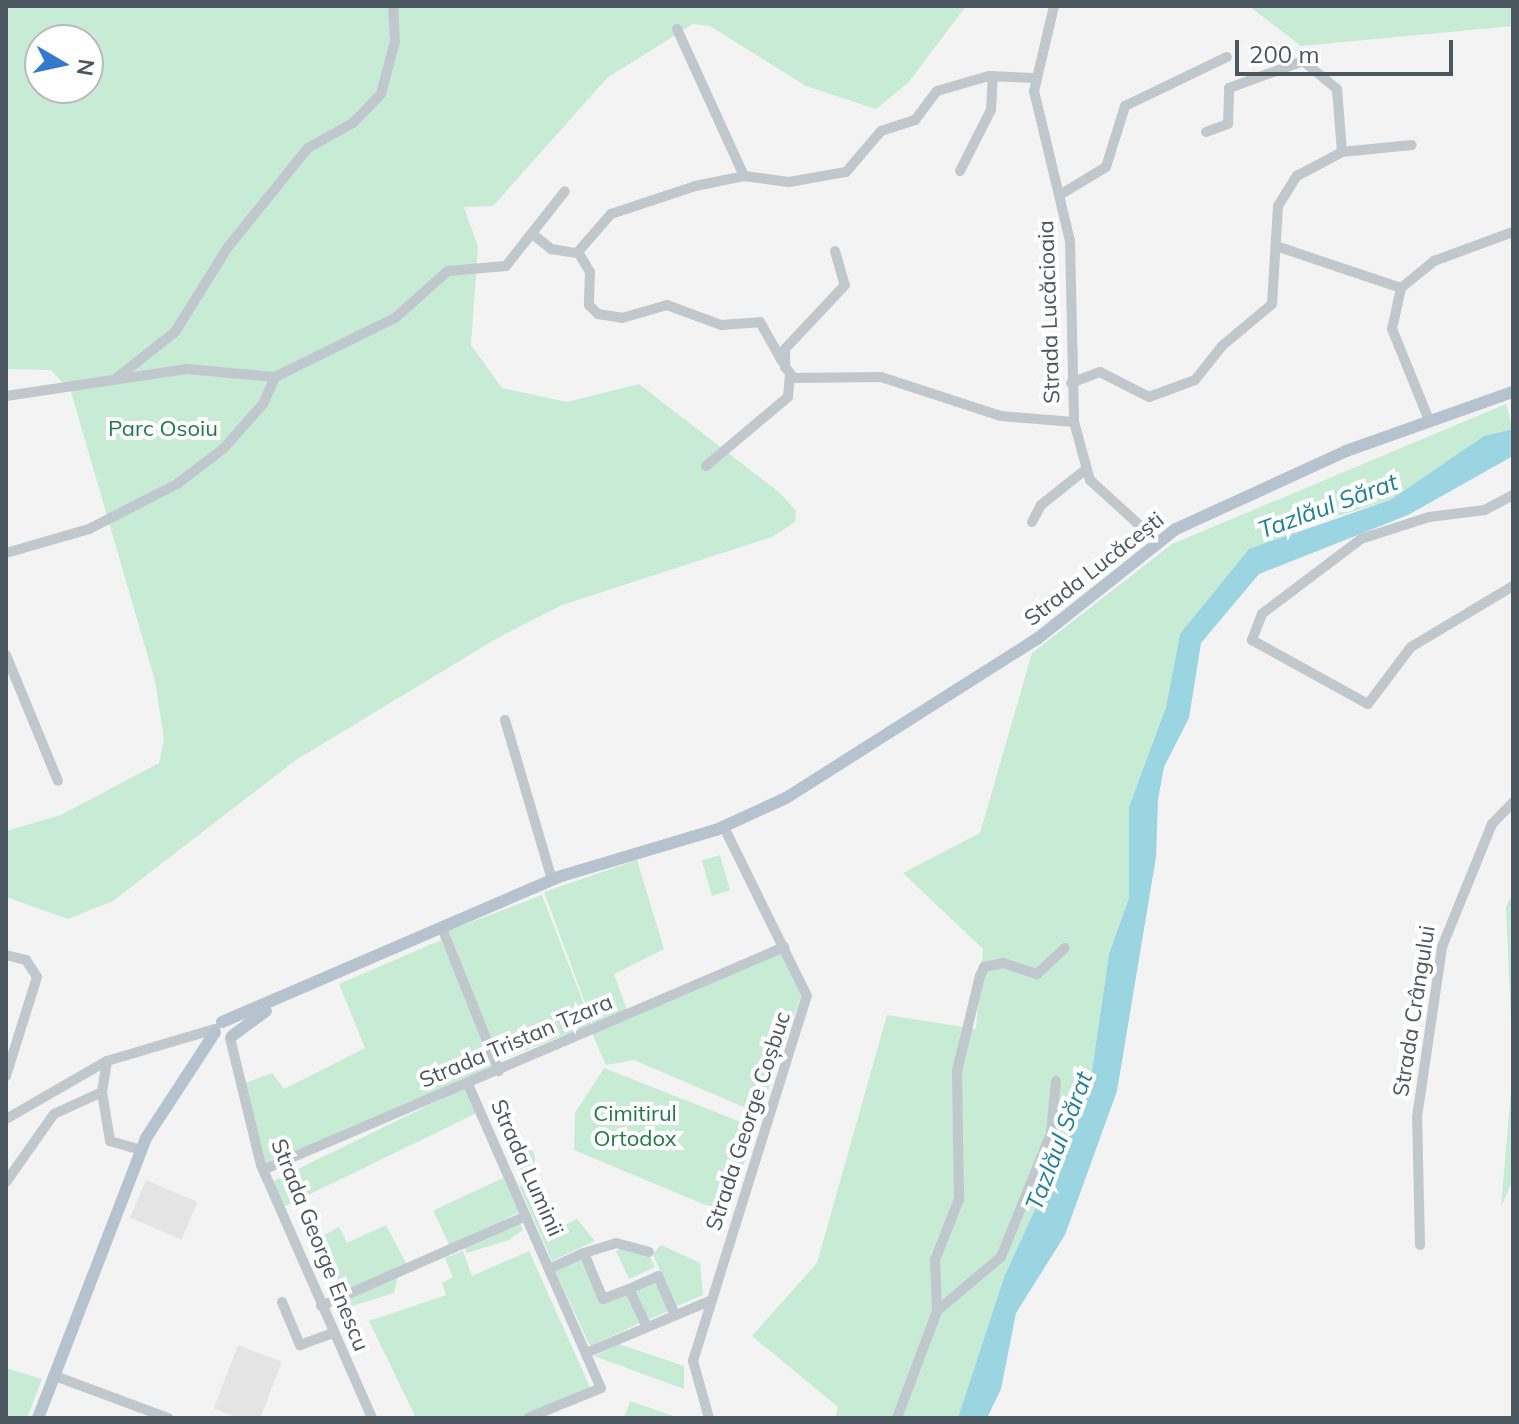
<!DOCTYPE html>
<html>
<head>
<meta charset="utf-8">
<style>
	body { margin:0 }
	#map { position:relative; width:1519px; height:1424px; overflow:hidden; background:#f4f3f3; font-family:Mulish,sans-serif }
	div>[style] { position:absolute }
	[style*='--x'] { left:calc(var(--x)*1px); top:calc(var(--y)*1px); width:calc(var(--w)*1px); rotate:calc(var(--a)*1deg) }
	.education>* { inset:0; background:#e5e4e4; transform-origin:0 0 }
	.green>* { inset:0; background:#c8ebd5; transform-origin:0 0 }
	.round { border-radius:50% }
	.water>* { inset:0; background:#9bd5e2 }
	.minor>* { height:10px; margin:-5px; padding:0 5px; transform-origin:5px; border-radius:5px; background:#c0c7cd }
	.major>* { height:12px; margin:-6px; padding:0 6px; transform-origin:6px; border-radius:6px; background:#b6c2cd }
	span { translate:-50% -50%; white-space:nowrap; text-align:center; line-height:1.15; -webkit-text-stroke:8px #fff; paint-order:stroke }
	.street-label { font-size:22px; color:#4c565e }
	.park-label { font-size:22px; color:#24784c }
	.water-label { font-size:24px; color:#1f8096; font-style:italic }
	.frame { position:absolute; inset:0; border:8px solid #4c565e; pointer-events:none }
	.north { position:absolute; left:24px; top:24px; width:80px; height:80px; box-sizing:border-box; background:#fff; border:2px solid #b7bbbf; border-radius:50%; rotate:99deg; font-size:22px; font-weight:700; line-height:32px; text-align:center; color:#4c565e }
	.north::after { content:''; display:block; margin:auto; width:28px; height:36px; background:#337ace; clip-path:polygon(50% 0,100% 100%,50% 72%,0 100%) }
	.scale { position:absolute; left:1235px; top:40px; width:218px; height:36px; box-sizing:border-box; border:4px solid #4c565e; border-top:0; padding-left:10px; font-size:24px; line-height:28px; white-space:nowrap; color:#4c565e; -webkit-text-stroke:6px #fff; paint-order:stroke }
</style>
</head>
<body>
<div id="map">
	<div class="education">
		<div style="left:146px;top:1180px;width:56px;height:41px;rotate:23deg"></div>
		<div style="left:238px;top:1345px;width:47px;height:68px;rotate:21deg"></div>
	</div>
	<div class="green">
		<div style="clip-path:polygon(evenodd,6px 6px,966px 6px,908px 83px,876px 109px,806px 86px,710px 26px,693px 24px,607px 78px,493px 206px,464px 207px,478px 247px,471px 345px,502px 388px,567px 402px,639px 384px,780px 493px,796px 511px,795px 522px,772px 537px,562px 605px,499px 637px,296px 760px,113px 901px,68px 919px,6px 897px,6px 831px,61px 815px,159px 763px,164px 740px,155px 681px,71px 392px,51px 370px,6px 369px,6px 6px,40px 40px,88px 40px,88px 88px,40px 88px,40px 40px)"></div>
		<div style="clip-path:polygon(1249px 6px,1513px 6px,1513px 26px,1301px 46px)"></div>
		<div style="clip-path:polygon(1506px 404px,1513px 429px,1484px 436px,1390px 500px,1299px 528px,1180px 634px,1166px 707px,1129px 807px,1129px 898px,1109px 954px,1089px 1091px,1005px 1275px,974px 1383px,958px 1418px,835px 1418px,838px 1407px,752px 1336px,817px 1263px,887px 1015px,976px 1029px,983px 949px,903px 873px,980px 833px,1032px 653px,1172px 544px)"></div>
		<div style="left:720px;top:855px;width:37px;height:19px;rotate:74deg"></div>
		<div style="clip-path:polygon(637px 860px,664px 949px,614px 974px,629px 1015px,595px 1030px,544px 892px)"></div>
		<div style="clip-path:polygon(1513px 892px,1513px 1180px,1501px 1207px,1513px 1067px,1506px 907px)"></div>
		<div style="left:542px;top:895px;width:139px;height:100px;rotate:69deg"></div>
		<div style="clip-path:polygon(441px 940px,495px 1067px,265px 1166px,243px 1084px,272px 1073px,284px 1089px,365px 1048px,339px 984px)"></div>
		<div style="clip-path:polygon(779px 949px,802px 993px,760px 1114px,634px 1060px,606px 1065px,592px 1033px)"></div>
		<div style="clip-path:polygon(604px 1068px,756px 1128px,727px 1214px,574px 1150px,575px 1113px)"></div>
		<div style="left:466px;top:1087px;width:28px;height:216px;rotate:64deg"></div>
		<div class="round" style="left:511px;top:1147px;width:24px;height:24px"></div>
		<div style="left:503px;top:1178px;width:38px;height:77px;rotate:65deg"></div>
		<div style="clip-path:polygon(529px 1182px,551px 1232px,577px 1219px,595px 1241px,552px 1261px,519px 1186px)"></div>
		<div style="clip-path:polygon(519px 1222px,523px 1230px,509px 1240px,467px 1253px,464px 1246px)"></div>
		<div style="clip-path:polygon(386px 1225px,407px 1265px,334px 1298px,309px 1243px,339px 1227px,347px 1243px)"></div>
		<div style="clip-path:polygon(661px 1245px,700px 1263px,703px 1295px,675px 1307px,653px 1254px)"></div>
		<div style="clip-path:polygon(626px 1246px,648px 1253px,655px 1267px,629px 1279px,616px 1251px)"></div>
		<div style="clip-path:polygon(463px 1251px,472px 1276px,529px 1251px,590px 1387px,519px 1418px,416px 1418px,369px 1321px,446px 1295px,442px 1283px,453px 1277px,445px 1258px)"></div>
		<div style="clip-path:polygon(583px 1256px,602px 1301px,627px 1291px,640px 1323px,590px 1346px,554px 1268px)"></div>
		<div style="clip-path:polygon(398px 1275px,394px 1293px,339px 1310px,337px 1302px)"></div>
		<div style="left:657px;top:1278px;width:35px;height:26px;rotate:68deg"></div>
		<div style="clip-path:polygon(619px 1344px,684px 1366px,684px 1389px,594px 1356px)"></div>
		<div style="clip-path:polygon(6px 1368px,42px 1379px,27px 1418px,6px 1418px)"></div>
		<div style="clip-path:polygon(630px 1401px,679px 1418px,624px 1418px)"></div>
	</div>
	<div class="water">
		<div style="clip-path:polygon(1513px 429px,1513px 456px,1408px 515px,1259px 574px,1201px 643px,1189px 718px,1164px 767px,1158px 800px,1156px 857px,1117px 1091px,1065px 1235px,1016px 1313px,1001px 1389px,987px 1418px,958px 1418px,1005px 1275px,1089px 1091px,1109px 954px,1129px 898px,1129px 807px,1166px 707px,1180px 634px,1249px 549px,1390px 500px,1484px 436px)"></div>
	</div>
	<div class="minor">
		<div style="--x:1054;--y:6;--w:87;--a:103.2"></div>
		<div style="--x:1034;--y:91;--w:154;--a:76.5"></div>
		<div style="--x:1070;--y:241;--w:181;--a:88.7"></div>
		<div style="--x:1074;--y:422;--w:60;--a:74.6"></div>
		<div style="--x:1090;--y:480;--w:93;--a:42.4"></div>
		<div style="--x:677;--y:29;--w:162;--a:65.5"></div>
		<div style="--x:1206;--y:132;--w:23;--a:-20"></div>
		<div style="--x:1228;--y:124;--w:36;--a:-88"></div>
		<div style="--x:1229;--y:88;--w:79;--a:-20"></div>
		<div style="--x:1303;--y:61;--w:44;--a:39.5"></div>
		<div style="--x:1337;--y:89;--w:63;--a:85.5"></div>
		<div style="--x:960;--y:171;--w:68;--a:-63.1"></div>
		<div style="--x:991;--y:110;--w:34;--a:-87"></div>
		<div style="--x:1063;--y:193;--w:50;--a:-31.2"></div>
		<div style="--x:1106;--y:167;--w:64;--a:-72.7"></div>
		<div style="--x:1125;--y:106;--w:113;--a:-25.7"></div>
		<div style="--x:535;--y:236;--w:21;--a:39"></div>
		<div style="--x:551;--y:249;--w:26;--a:9"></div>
		<div style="--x:577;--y:253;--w:52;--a:-48.9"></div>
		<div style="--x:611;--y:214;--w:89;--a:-18.4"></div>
		<div style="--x:695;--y:186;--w:50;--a:-11.5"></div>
		<div style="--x:744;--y:176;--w:45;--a:7.6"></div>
		<div style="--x:789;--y:182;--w:58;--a:-10"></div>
		<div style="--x:846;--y:172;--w:54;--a:-49.5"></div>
		<div style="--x:881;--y:131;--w:36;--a:-18"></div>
		<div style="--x:915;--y:120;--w:36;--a:-53"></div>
		<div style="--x:937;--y:91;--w:54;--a:-16.1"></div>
		<div style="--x:989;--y:76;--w:46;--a:2.5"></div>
		<div style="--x:1276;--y:246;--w:132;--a:18.6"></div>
		<div style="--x:835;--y:251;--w:35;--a:74"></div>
		<div style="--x:845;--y:285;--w:88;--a:133.2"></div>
		<div style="--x:785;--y:349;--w:18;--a:90"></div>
		<div style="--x:785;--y:367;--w:14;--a:51"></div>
		<div style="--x:794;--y:378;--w:87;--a:-0.7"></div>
		<div style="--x:881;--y:377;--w:126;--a:18"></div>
		<div style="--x:1001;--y:416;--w:73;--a:4.7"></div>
		<div style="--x:578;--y:252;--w:23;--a:59"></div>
		<div style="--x:590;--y:272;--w:33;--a:92"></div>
		<div style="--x:589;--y:305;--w:13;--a:45"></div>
		<div style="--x:598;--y:314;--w:24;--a:9"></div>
		<div style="--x:622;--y:318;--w:47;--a:-16.1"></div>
		<div style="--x:667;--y:305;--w:58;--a:20.3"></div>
		<div style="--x:721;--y:325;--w:39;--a:-4"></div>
		<div style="--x:760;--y:322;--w:45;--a:60.6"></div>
		<div style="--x:118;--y:377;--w:73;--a:-38.3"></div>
		<div style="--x:175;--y:332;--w:100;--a:-58.1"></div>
		<div style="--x:228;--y:247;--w:127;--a:-51.1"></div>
		<div style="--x:308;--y:148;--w:51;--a:-29.1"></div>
		<div style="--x:353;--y:123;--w:40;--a:-46"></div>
		<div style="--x:381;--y:94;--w:55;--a:-75.2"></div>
		<div style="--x:395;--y:41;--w:35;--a:-93"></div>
		<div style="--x:1071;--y:383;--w:31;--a:-21"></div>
		<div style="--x:1100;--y:372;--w:55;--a:27"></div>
		<div style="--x:1149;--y:397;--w:49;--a:-20.3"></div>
		<div style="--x:1195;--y:380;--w:43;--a:-51.5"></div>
		<div style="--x:1222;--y:346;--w:65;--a:-40"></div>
		<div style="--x:1272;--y:304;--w:98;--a:-86.5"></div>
		<div style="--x:1278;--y:206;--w:36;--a:-58"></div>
		<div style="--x:1297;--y:176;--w:51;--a:-28.1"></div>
		<div style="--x:1342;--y:152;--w:70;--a:-5.7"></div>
		<div style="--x:6;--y:396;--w:182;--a:-8.5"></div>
		<div style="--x:186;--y:369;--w:89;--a:5.1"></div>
		<div style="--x:275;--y:377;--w:134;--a:-26.2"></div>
		<div style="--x:395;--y:318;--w:71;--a:-41.6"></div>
		<div style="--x:448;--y:271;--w:58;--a:-4.9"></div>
		<div style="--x:506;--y:266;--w:95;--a:-51.8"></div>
		<div style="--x:1429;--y:420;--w:98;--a:-112.1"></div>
		<div style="--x:1392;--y:329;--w:42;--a:-77.6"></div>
		<div style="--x:1401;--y:288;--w:43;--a:-39.3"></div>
		<div style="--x:1434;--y:261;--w:84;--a:-20.2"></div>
		<div style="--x:706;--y:466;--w:107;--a:-40.1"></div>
		<div style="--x:788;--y:397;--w:22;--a:-85"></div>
		<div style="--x:1513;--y:495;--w:32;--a:152"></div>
		<div style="--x:1485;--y:510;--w:56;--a:172.9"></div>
		<div style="--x:1429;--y:517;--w:71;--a:162.1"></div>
		<div style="--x:1361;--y:539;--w:124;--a:142.9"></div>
		<div style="--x:1262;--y:614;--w:28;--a:111"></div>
		<div style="--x:1252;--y:640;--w:132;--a:28.9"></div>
		<div style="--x:1368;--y:704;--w:71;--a:-53"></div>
		<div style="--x:1411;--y:647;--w:119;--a:-30.9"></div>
		<div style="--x:1032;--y:522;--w:19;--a:-62"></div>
		<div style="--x:1041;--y:505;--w:56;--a:-38.5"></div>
		<div style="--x:6;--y:553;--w:86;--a:-16.1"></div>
		<div style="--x:89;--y:529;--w:99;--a:-27.1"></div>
		<div style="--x:177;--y:484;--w:58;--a:-37.3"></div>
		<div style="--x:223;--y:449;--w:60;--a:-48.4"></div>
		<div style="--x:263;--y:404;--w:30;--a:-66"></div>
		<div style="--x:6;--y:655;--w:136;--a:67.6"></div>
		<div style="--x:505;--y:720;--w:167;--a:73.6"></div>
		<div style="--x:442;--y:928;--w:154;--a:68.3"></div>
		<div style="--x:6;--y:955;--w:21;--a:14"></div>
		<div style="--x:26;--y:960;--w:20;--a:57"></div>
		<div style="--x:37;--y:977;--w:104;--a:107.4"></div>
		<div style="--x:230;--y:1038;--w:131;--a:76.3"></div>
		<div style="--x:261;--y:1165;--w:276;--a:66.3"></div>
		<div style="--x:107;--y:1061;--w:31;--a:99"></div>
		<div style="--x:102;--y:1092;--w:50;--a:80.7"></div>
		<div style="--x:110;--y:1141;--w:32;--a:16"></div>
		<div style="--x:468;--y:1084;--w:332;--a:66.4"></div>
		<div style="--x:601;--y:1388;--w:79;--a:157.7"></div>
		<div style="--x:6;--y:1119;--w:116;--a:-29.9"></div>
		<div style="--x:107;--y:1061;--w:113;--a:-16.5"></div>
		<div style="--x:263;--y:1170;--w:567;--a:-23.17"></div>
		<div style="--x:6;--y:1182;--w:83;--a:-54.8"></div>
		<div style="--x:54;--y:1114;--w:53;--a:-24.6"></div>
		<div style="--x:1420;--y:1245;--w:128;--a:-91.3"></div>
		<div style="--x:1417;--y:1117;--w:172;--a:-81.6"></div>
		<div style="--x:1442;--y:947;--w:133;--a:-67.9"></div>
		<div style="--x:1492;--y:824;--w:30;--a:-46"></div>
		<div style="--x:584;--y:1253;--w:34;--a:-17"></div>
		<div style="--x:616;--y:1243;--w:34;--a:15"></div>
		<div style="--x:549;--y:1269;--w:38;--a:-25"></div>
		<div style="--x:584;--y:1253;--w:50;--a:67.6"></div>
		<div style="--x:603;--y:1299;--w:28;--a:-21"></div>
		<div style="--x:282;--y:1302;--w:47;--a:67.3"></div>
		<div style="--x:300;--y:1345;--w:35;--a:-20"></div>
		<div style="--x:321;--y:1306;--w:224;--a:-23.7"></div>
		<div style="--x:937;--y:1311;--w:51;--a:-92.2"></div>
		<div style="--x:935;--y:1260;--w:66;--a:-68.5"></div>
		<div style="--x:959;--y:1199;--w:128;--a:-90.9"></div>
		<div style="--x:957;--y:1071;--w:98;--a:-76.4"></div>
		<div style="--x:980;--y:976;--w:10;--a:-66"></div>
		<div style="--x:984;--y:967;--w:19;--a:-12"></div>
		<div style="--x:1003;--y:963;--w:36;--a:18"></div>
		<div style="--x:1037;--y:974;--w:38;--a:-43"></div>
		<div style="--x:647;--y:1327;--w:42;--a:-115.3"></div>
		<div style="--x:629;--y:1289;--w:32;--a:-24"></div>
		<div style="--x:658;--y:1276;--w:43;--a:66.4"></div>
		<div style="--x:586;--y:1353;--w:137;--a:-22.8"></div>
		<div style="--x:55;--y:1376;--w:121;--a:20.4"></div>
		<div style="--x:709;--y:1418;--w:59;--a:-105.7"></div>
		<div style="--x:693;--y:1361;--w:382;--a:-72.7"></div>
		<div style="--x:807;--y:996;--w:188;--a:-116.2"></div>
		<div style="--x:897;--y:1418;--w:114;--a:-69.5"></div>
		<div style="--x:937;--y:1311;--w:84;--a:-40.2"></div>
		<div style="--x:1001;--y:1257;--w:134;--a:-68"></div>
		<div style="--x:1051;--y:1133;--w:52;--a:-84.5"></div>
	</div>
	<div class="major">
		<div style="--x:222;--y:1022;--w:366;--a:-23.3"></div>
		<div style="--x:558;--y:877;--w:165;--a:-16.6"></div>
		<div style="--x:716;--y:830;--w:77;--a:-24.6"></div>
		<div style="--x:786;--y:798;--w:297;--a:-32.4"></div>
		<div style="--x:1037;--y:639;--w:177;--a:-38.4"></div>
		<div style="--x:1176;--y:529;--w:187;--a:-24.6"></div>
		<div style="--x:1346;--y:451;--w:177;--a:-19.5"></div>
		<div style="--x:232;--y:1036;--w:42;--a:-36.3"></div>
		<div style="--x:38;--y:1418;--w:300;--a:-68.9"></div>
		<div style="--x:146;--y:1138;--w:126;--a:-56.9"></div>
	</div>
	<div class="street-label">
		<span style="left:1049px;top:312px;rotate:-92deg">Strada Lucăcioaia</span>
		<span style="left:1094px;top:569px;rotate:-38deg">Strada Lucăcești</span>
		<span style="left:1414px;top:1011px;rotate:-81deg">Strada Crângului</span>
		<span style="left:516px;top:1041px;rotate:-23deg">Strada Tristan Tzara</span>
		<span style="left:748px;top:1121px;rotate:-72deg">Strada George Coșbuc</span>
		<span style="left:527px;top:1168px;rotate:66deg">Strada Luminii</span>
		<span style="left:320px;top:1245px;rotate:68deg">Strada George Enescu</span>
	</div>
	<div class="park-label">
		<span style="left:163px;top:429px">Parc Osoiu</span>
		<span style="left:635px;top:1126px">Cimitirul<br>Ortodox</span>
	</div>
	<div class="water-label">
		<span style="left:1328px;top:506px;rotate:-20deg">Tazlăul Sărat</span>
		<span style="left:1059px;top:1141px;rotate:-69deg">Tazlăul Sărat</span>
	</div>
	<div class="frame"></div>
	<div class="north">N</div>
	<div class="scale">200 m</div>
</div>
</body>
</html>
